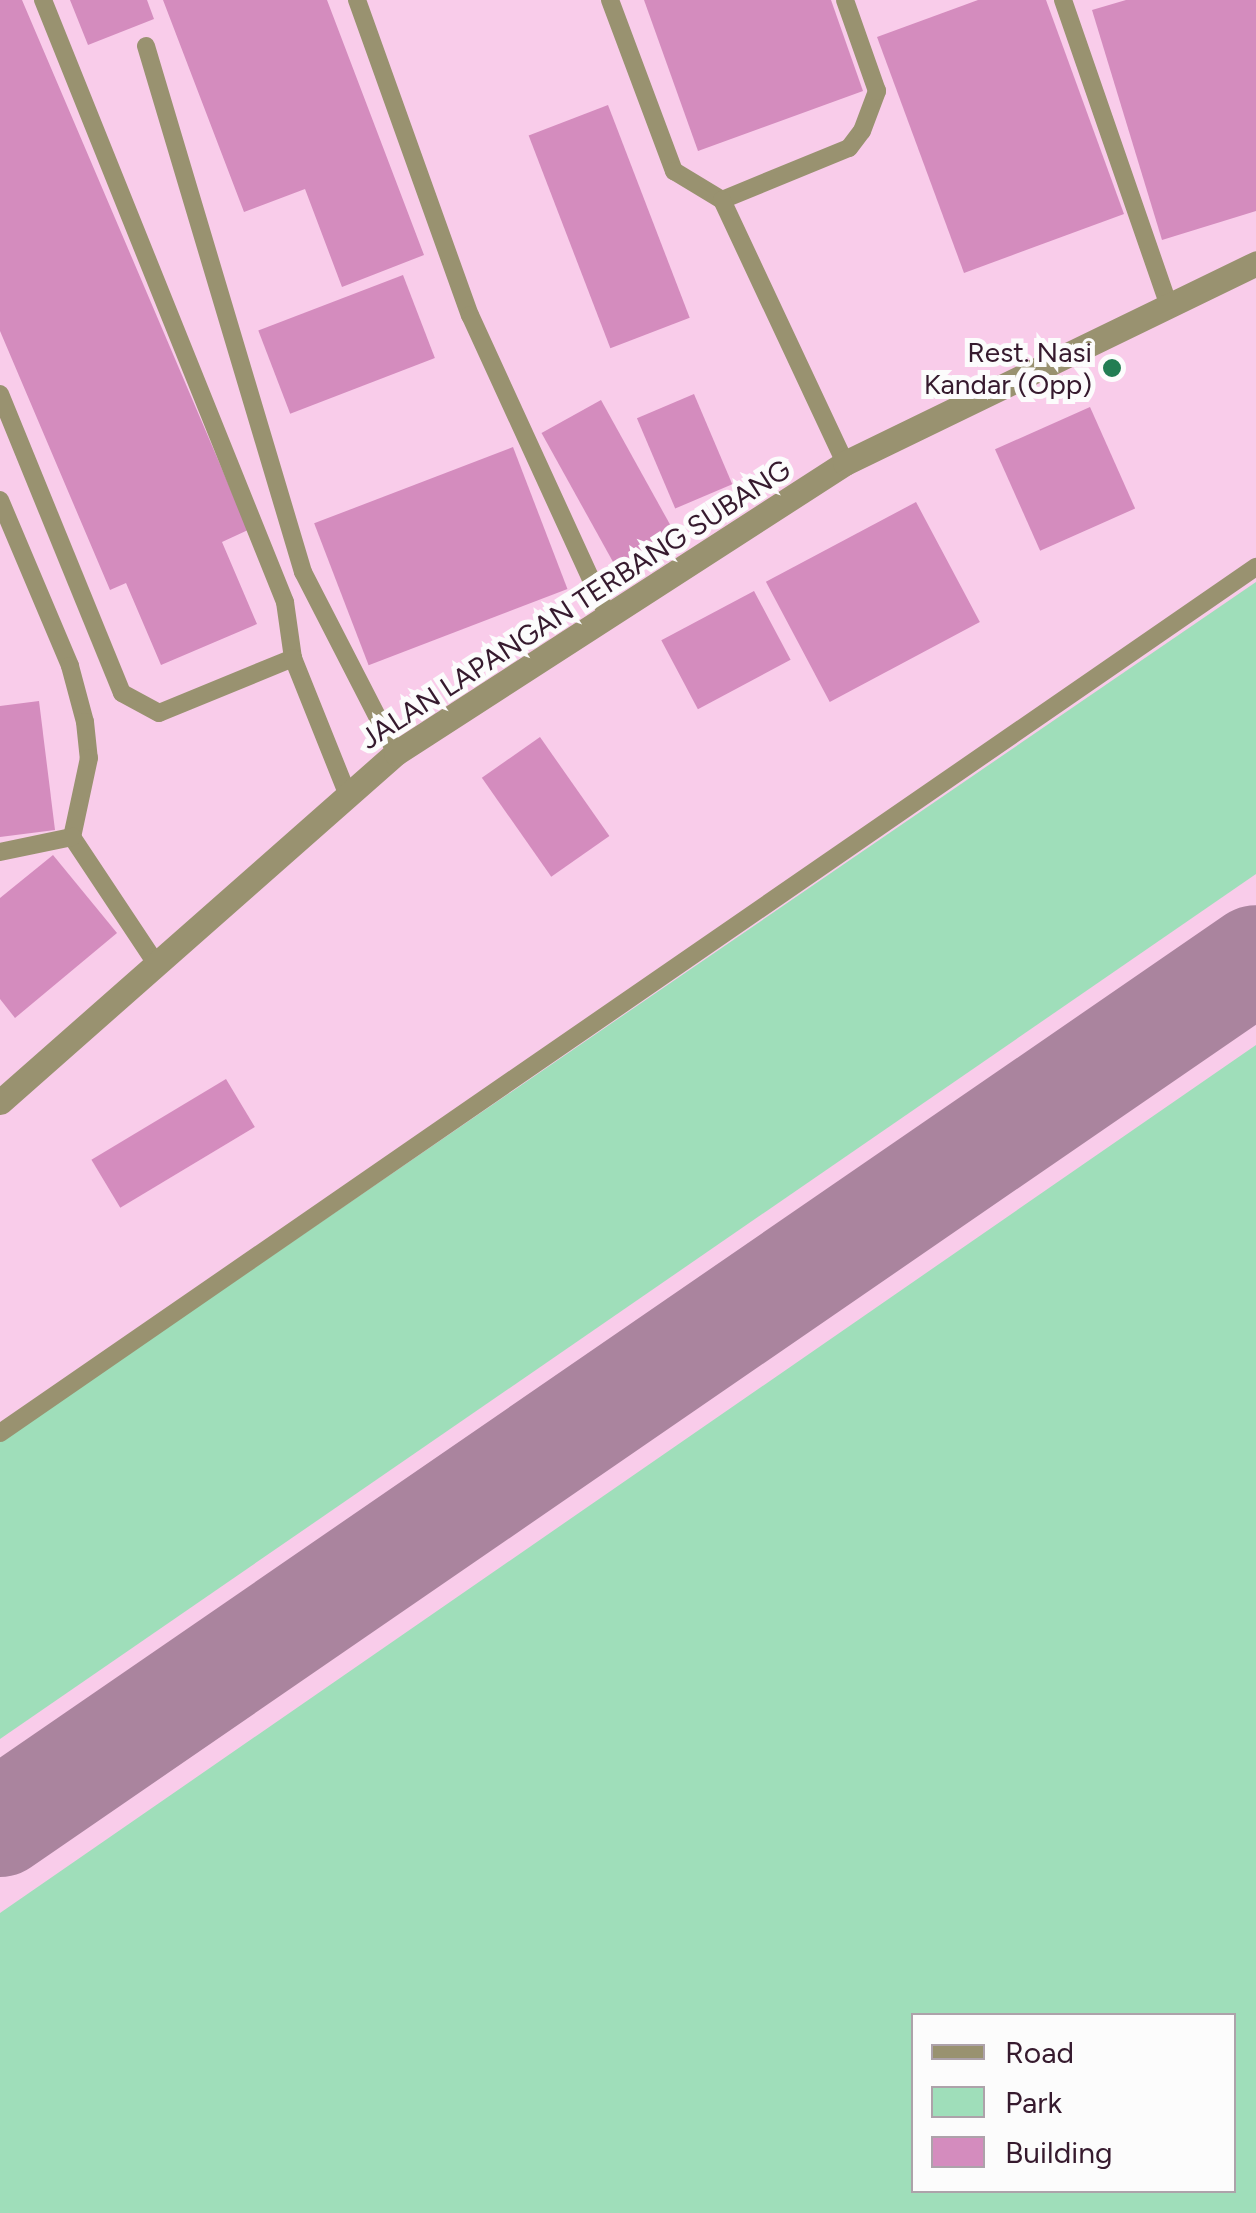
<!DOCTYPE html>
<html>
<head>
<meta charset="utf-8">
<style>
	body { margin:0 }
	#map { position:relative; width:1256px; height:2213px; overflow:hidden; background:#f9ccea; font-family:Figtree,sans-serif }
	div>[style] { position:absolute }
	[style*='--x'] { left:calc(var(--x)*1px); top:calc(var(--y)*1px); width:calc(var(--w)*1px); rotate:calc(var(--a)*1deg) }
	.green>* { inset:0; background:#9fdeba }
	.taxiway>* { height:108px; margin:-54px; padding:0 54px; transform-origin:54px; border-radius:54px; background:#aa849e }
	.building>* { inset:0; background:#d48cbe; transform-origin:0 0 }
	.service>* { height:18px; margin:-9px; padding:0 9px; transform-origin:9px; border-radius:9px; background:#999270 }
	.tertiary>* { height:25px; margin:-12.5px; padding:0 12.5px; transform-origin:12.5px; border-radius:12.5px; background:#999270 }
	.dots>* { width:28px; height:28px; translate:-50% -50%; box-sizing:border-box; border:5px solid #fcfcfc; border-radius:50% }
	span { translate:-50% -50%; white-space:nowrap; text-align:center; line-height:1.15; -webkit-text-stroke:10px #fcfcfc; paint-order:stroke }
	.poi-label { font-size:28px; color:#361a2e }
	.right { translate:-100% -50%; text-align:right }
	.street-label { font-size:28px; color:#361a2e }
	.legend { position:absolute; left:911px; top:2013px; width:325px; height:180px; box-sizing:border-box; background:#fcfcfc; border:2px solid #ada2aa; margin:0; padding:12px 18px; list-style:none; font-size:30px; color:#361a2e }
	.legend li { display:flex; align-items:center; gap:20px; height:50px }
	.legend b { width:50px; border:2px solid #ada2aa }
</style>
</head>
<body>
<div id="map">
	<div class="green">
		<div style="clip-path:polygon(1256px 582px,1256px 874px,0 1739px,0 1442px)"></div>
		<div style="clip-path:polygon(evenodd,1256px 1045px,1256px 2213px,0 2213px,0 1913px,1256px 1045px,914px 2016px,1234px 2016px,1234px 2190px,914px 2190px,914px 2016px)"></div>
	</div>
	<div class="taxiway">
		<div style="--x:0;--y:1823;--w:1524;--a:-34.52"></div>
	</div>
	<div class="building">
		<div style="clip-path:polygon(0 0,22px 0,248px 530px,222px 542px,257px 624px,161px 665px,126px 583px,110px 590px,0 331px)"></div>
		<div style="clip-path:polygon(70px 0,147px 0,154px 19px,88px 45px)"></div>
		<div style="clip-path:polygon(163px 0,327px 0,424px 255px,342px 287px,305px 189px,244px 212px)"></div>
		<div style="clip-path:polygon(644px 0,831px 0,863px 91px,698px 151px)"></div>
		<div style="clip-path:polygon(978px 0,1046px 0,1124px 214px,964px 273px,877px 37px)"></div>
		<div style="clip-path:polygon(1126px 0,1256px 0,1256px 211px,1162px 240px,1092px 10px)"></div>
		<div style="left:608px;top:105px;width:228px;height:85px;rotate:69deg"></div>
		<div style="left:403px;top:275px;width:89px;height:155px;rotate:69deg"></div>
		<div style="left:694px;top:394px;width:98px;height:62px;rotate:67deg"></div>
		<div style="left:601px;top:400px;width:155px;height:68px;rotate:61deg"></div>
		<div style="left:1090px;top:407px;width:111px;height:104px;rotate:66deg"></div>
		<div style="left:513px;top:447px;width:152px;height:213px;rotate:69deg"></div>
		<div style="left:916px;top:502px;width:136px;height:170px;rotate:62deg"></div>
		<div style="left:754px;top:591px;width:78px;height:105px;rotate:62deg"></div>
		<div style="clip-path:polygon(39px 701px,55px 830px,0 837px,0 706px)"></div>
		<div style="left:540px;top:737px;width:121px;height:71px;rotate:55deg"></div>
		<div style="clip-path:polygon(53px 855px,117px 933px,15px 1018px,0 999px,0 898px)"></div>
		<div style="left:226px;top:1079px;width:56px;height:157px;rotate:59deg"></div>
	</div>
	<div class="service">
		<div style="--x:43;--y:0;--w:649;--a:68.1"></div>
		<div style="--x:285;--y:602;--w:57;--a:81.9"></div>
		<div style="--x:357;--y:0;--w:335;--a:70.3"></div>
		<div style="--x:470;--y:315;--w:331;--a:65.4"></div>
		<div style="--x:610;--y:0;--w:183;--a:69.5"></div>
		<div style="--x:674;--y:171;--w:56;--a:31.1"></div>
		<div style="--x:722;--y:200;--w:137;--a:-22.3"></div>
		<div style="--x:849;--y:148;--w:21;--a:-53"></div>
		<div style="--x:862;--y:131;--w:43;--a:-69.4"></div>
		<div style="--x:877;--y:91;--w:96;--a:-109.4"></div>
		<div style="--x:1063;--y:0;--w:324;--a:70.9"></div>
		<div style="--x:146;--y:46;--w:549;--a:73.38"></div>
		<div style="--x:303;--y:572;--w:203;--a:62.8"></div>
		<div style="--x:722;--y:200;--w:290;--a:64.9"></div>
		<div style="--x:0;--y:394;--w:323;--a:67.8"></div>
		<div style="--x:122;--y:693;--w:42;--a:28.4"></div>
		<div style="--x:159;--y:713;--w:145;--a:-22.3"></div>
		<div style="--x:293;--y:658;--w:145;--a:68.2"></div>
		<div style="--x:0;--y:500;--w:180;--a:67.1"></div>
		<div style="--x:70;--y:666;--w:58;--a:75"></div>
		<div style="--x:85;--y:722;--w:36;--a:84"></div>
		<div style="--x:89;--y:758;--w:81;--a:102.1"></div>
		<div style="--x:72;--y:837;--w:150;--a:56.4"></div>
		<div style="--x:0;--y:852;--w:74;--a:-11.8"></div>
		<div style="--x:0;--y:1433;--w:1526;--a:-34.59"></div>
	</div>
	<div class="tertiary">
		<div style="--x:0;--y:1102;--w:528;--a:-41.39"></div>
		<div style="--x:396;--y:753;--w:535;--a:-32.86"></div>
		<div style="--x:845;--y:463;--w:457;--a:-25.9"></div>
	</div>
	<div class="dots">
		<div style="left:1112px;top:368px;background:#227d53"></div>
	</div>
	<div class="poi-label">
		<span class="right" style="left:1092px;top:368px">Rest. Nasi<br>Kandar (Opp)</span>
	</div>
	<div class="street-label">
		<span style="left:575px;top:604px;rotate:-33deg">JALAN LAPANGAN TERBANG SUBANG</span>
	</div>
	<ul class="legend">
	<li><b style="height:12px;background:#999270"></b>Road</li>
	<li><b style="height:28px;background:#9fdeba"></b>Park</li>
	<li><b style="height:28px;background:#d48cbe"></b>Building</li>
	</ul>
</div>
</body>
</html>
